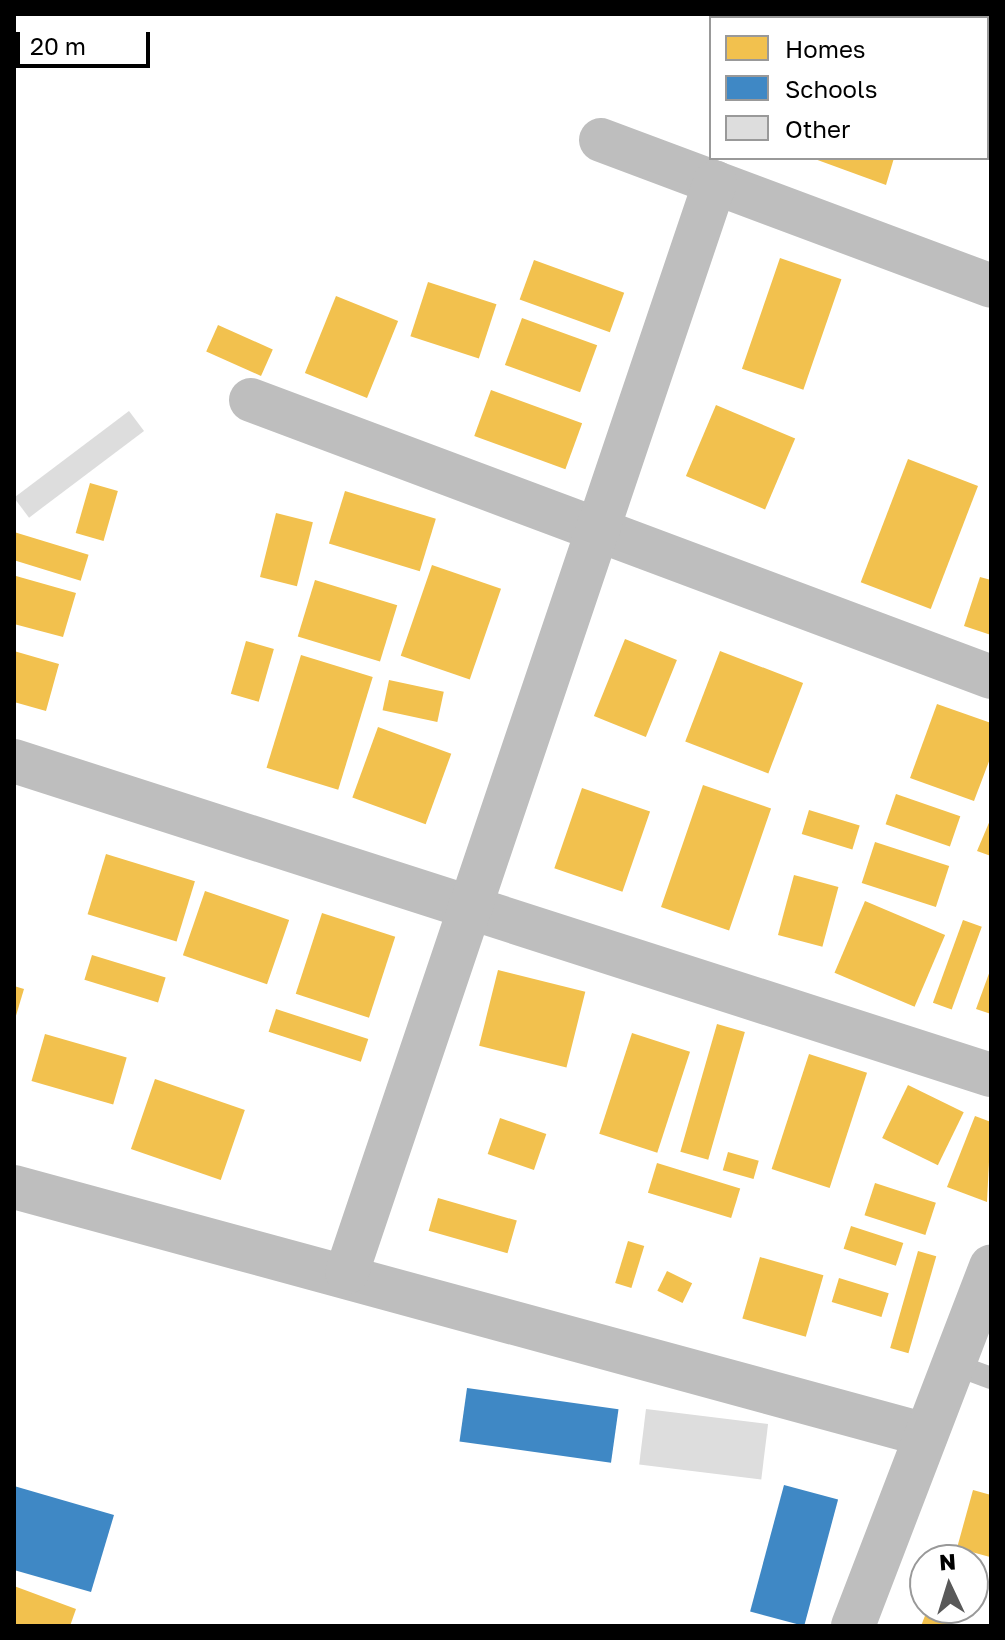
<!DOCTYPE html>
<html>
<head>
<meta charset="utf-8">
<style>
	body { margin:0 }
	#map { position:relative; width:1005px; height:1640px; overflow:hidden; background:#fff; font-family:"Golos Text",sans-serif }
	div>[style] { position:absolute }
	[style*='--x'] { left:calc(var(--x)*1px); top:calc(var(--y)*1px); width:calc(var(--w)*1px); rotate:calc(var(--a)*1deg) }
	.homes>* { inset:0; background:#f2c14e; transform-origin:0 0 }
	.schools>* { inset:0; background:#3f88c5; transform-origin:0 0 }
	.building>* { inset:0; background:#ddd; transform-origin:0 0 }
	.service>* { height:22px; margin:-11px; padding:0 11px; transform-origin:11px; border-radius:11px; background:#bebebe }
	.minor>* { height:44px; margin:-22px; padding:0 22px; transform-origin:22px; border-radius:22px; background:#bebebe }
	span { translate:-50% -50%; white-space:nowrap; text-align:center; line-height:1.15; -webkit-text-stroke:8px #fff; paint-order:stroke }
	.frame { position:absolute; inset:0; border:16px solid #000; pointer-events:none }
	.legend { position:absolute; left:709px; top:16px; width:280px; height:144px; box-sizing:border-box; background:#fff; border:2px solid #999; margin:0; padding:10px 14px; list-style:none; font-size:24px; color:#000 }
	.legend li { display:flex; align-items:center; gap:16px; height:40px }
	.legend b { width:40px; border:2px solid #999 }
	.north { position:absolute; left:909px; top:1544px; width:80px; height:80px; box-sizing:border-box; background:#fff; border:2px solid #999; border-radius:50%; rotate:356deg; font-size:22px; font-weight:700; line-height:32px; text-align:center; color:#000 }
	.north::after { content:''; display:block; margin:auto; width:28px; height:36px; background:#595959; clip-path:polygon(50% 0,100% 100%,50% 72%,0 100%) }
	.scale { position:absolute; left:16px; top:32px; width:134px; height:36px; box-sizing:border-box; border:4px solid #000; border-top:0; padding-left:10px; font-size:24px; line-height:28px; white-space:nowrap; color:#000; -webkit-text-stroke:6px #fff; paint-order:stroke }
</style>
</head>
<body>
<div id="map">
	<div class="homes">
		<div style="clip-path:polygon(807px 14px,848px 14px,846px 18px)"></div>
		<div style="clip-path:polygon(866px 14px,940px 14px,864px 18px)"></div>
		<div style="clip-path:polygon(953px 14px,991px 14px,990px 96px,987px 18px)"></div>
		<div style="clip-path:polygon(812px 158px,894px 158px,886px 185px)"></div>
		<div style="left:780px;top:258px;width:65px;height:117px;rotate:19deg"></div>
		<div style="left:534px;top:260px;width:96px;height:42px;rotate:20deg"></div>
		<div style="left:428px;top:282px;width:72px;height:57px;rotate:18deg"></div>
		<div style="left:336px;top:296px;width:67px;height:83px;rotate:22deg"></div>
		<div style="left:522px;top:318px;width:80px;height:50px;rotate:20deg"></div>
		<div style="left:218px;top:325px;width:60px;height:29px;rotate:24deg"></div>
		<div style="left:491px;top:390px;width:97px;height:49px;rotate:20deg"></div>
		<div style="left:716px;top:405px;width:86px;height:77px;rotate:23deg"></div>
		<div style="left:908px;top:459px;width:75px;height:132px;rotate:21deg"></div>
		<div style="left:90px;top:483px;width:29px;height:52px;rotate:16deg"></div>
		<div style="left:345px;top:491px;width:95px;height:55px;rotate:17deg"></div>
		<div style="left:276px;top:513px;width:38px;height:66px;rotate:14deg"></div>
		<div style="left:14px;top:532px;width:78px;height:27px;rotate:17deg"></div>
		<div style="left:432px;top:565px;width:73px;height:96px;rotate:19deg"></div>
		<div style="clip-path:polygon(16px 576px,76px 593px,63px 637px,14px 624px)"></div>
		<div style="clip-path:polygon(980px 577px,991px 580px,991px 635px,964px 626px)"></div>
		<div style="left:315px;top:580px;width:86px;height:59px;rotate:17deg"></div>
		<div style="left:625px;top:639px;width:56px;height:83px;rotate:22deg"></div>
		<div style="left:246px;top:641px;width:29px;height:55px;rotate:16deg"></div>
		<div style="clip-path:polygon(14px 651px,59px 664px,46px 711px,14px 702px)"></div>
		<div style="left:720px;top:651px;width:89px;height:97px;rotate:21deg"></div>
		<div style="left:301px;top:655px;width:75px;height:118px;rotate:17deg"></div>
		<div style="left:389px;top:680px;width:56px;height:31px;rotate:12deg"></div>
		<div style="clip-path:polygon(937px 704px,991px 723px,991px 756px,974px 801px,910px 778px)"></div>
		<div style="left:378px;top:727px;width:78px;height:75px;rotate:20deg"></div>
		<div style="left:703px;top:785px;width:72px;height:129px;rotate:19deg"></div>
		<div style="left:582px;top:788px;width:72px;height:85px;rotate:19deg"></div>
		<div style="left:896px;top:794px;width:68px;height:32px;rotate:19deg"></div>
		<div style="left:809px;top:810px;width:53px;height:25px;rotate:17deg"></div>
		<div style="clip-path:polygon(991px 818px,991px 856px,977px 851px)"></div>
		<div style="left:875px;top:842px;width:78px;height:43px;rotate:18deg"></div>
		<div style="left:106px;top:854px;width:93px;height:63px;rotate:17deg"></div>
		<div style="left:794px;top:875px;width:46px;height:62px;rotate:15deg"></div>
		<div style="left:205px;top:891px;width:89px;height:68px;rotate:19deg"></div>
		<div style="left:865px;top:901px;width:87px;height:78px;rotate:23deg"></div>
		<div style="left:322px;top:913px;width:77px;height:85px;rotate:18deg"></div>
		<div style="left:963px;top:920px;width:20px;height:88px;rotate:20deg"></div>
		<div style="left:92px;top:955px;width:77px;height:26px;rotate:17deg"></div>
		<div style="clip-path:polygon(991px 968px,991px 1014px,976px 1009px)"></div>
		<div style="left:498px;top:970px;width:90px;height:78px;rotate:14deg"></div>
		<div style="clip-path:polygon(14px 986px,24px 989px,15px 1019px,14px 1019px)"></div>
		<div style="left:276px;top:1009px;width:97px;height:24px;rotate:18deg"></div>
		<div style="left:717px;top:1024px;width:29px;height:133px;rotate:16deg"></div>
		<div style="left:632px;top:1033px;width:61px;height:106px;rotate:18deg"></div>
		<div style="left:45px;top:1034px;width:85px;height:49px;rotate:16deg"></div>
		<div style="left:809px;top:1054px;width:61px;height:121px;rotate:18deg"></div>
		<div style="left:155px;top:1079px;width:95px;height:74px;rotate:19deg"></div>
		<div style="left:908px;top:1085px;width:62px;height:59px;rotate:26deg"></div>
		<div style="clip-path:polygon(975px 1116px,991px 1122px,987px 1202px,947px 1187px)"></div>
		<div style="left:500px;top:1118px;width:49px;height:38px;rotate:19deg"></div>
		<div style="left:728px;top:1152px;width:32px;height:19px;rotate:16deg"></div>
		<div style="left:657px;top:1163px;width:87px;height:31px;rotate:17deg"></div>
		<div style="left:875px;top:1183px;width:64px;height:34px;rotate:18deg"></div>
		<div style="left:438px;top:1198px;width:82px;height:34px;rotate:16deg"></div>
		<div style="left:851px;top:1226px;width:55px;height:24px;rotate:18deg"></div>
		<div style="left:628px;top:1241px;width:17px;height:44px;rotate:17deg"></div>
		<div style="left:918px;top:1251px;width:19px;height:101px;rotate:16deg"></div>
		<div style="left:760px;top:1257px;width:66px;height:64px;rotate:16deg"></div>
		<div style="left:667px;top:1271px;width:28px;height:22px;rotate:26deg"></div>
		<div style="left:839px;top:1278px;width:52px;height:25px;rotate:17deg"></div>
		<div style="clip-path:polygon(973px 1490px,991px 1495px,990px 1557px,957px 1548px)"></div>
		<div style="clip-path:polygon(14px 1586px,76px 1609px,70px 1626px,14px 1626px)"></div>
		<div style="clip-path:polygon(928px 1608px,954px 1614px,950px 1626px,921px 1626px)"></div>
	</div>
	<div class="schools">
		<div style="left:467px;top:1388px;width:153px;height:54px;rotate:8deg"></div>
		<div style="left:784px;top:1485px;width:56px;height:131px;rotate:15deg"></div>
		<div style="clip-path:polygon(14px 1486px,114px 1515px,91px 1592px,14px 1570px)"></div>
	</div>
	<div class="building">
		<div style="left:129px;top:411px;width:25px;height:144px;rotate:53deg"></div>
		<div style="left:646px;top:1409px;width:123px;height:56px;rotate:7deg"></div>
	</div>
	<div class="service">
		<div style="--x:953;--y:1364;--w:40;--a:20.2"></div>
	</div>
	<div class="minor">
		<div style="--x:601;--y:140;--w:416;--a:20.5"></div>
		<div style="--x:251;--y:400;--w:790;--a:20.52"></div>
		<div style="--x:14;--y:761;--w:1026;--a:17.82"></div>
		<div style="--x:14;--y:1187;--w:945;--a:15.21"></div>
		<div style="--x:347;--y:1272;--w:1150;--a:-71.34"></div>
		<div style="--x:853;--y:1626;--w:385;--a:-69"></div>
	</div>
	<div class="frame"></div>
	<ul class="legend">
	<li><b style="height:22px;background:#f2c14e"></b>Homes</li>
	<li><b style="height:22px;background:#3f88c5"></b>Schools</li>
	<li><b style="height:22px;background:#ddd"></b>Other</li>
	</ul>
	<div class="north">N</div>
	<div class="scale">20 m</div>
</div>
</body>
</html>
